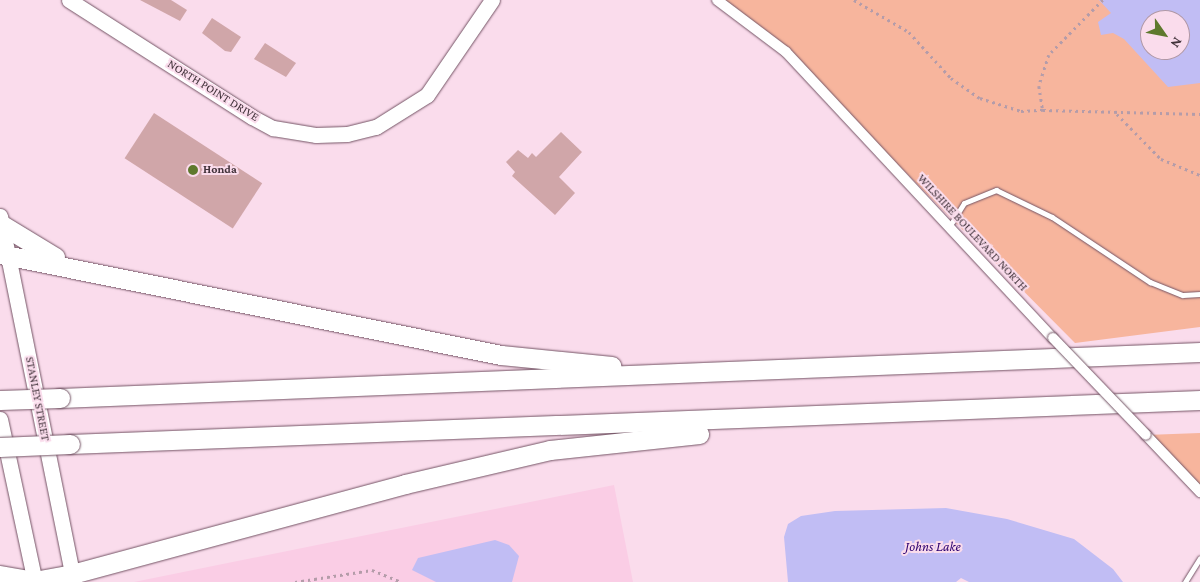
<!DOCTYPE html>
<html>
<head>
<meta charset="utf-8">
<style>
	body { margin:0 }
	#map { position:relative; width:1200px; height:582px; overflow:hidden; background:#fadcec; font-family:"Crimson Pro",serif }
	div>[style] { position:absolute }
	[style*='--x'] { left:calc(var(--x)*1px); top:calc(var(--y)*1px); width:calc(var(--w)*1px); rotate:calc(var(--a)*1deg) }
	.built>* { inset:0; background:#facde5 }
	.green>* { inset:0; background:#f7b59d }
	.water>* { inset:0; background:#c1bdf4 }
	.building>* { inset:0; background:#d0a6a9; transform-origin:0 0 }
	.path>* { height:2.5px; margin-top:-1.25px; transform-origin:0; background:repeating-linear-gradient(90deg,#b49ca9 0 2.5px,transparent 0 6.5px) }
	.roads { filter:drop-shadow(0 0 1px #745465) drop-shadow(0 0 1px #745465) }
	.lane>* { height:5px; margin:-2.5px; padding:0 2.5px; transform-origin:2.5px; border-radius:2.5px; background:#fff }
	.street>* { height:10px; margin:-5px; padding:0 5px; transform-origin:5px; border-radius:5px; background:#fff }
	.secondary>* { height:15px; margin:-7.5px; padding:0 7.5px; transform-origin:7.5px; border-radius:7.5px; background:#fff }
	.highway>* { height:19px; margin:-9.5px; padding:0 9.5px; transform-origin:9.5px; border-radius:9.5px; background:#fff }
	.bridges { filter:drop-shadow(0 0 1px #745465) drop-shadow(0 0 1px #745465) }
	.street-bridge>* { height:10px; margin:-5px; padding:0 5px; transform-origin:5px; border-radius:5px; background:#fff }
	.highway-bridge>* { height:19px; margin:-9.5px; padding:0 9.5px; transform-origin:9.5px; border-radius:9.5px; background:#fff }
	.dots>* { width:14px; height:14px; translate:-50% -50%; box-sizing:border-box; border:2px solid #fadcec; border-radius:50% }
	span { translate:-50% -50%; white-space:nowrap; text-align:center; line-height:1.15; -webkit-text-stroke:4px #fadcec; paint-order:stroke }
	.street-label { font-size:12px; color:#42333b }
	.poi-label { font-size:12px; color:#42333b; font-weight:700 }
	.left { translate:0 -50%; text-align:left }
	.water-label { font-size:14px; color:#2d0270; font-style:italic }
	.north { position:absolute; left:1140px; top:10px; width:50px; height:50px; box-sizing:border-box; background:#fadcec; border:1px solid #b098a5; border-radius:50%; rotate:123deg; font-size:14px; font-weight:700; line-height:20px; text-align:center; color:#42333b }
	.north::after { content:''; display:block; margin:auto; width:18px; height:22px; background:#5e792d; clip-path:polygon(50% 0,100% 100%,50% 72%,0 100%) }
</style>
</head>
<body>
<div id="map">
	<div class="built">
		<div style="clip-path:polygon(614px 485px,633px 582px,134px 582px)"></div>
	</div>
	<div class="green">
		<div style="clip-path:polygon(evenodd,717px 0,1200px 0,1200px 327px,1075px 343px,786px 52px,717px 0,1150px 20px,1180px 20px,1180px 50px,1150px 50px,1150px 20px)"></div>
		<div style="clip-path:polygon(1200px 433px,1200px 492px,1146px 435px)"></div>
	</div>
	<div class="water">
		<div style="clip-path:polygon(evenodd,1099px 0,1200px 0,1200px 83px,1168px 87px,1124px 39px,1113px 33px,1101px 35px,1098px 22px,1111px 13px,1099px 0,1150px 20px,1180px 20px,1180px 50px,1150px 50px,1150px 20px)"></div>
		<div style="clip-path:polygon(946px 508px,1007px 519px,1074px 539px,1113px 569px,1123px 582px,969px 582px,961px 578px,956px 582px,788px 582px,784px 537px,788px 524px,801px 516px,835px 511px)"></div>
		<div style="clip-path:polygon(495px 540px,509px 545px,519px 556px,512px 582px,436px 582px,412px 570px,418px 558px)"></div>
	</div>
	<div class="building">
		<div style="clip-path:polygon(140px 0,171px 0,187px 10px,180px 21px)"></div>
		<div style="clip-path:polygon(212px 18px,241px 37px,231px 52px,225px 51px,202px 33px)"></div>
		<div style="clip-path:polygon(265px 43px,296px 63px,286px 77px,254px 59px)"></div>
		<div style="left:154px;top:113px;width:129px;height:54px;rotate:33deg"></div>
		<div style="clip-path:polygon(561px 132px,582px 152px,559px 177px,575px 193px,555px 215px,512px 176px,515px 172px,506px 162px,518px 150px,528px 158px,532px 153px,536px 157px)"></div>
	</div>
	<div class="path">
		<div style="--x:854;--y:0;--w:64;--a:30.2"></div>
		<div style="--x:909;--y:32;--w:62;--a:47.6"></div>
		<div style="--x:951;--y:78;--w:35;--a:35"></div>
		<div style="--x:980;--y:98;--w:43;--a:17.6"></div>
		<div style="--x:1021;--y:111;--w:22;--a:-3"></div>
		<div style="--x:1103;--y:0;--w:77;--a:134.5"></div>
		<div style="--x:1049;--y:55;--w:33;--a:108"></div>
		<div style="--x:1039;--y:86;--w:24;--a:81"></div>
		<div style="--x:1043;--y:110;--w:157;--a:1.5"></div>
		<div style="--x:1117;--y:114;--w:63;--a:45.6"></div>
		<div style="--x:1161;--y:159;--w:42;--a:22.3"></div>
		<div style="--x:295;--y:582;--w:78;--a:-8.9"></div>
		<div style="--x:372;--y:570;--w:31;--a:22"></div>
	</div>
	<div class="roads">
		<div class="lane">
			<div style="--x:949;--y:227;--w:28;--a:-58"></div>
			<div style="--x:964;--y:203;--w:35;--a:-22"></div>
			<div style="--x:996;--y:190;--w:62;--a:25.7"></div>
			<div style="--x:1052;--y:217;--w:118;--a:33.6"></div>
			<div style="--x:1150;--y:282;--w:35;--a:22"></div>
			<div style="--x:1183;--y:295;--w:17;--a:-3"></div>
			<div style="--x:1185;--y:582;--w:28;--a:-58"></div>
		</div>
		<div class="street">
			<div style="--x:717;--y:0;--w:86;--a:37"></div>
			<div style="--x:786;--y:52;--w:391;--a:47"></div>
			<div style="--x:1146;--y:435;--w:79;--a:46.5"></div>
		</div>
		<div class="secondary">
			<div style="--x:69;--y:0;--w:217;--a:32.6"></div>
			<div style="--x:252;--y:117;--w:24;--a:28"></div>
			<div style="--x:273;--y:128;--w:44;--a:9.2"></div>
			<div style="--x:316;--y:135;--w:31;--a:-2"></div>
			<div style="--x:347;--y:134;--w:30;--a:-14"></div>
			<div style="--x:376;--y:127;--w:60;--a:-32.1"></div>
			<div style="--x:427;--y:95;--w:115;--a:-55.6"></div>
			<div style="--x:0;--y:216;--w:373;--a:78.6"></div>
			<div style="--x:0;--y:419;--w:167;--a:77.9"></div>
		</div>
		<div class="highway">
			<div style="--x:2;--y:225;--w:62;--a:31.1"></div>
			<div style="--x:0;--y:254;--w:511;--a:11.4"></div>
			<div style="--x:501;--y:355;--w:111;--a:5.7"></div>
			<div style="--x:60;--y:398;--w:1141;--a:-2.31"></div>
			<div style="--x:70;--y:444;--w:1131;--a:-2.23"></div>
			<div style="--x:0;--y:575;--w:35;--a:10"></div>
			<div style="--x:34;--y:581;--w:39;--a:-10"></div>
			<div style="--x:72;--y:574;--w:345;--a:-15.1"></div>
			<div style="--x:405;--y:484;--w:149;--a:-13.2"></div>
			<div style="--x:550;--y:450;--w:150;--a:-6.1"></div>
		</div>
	</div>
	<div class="bridges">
		<div class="street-bridge">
			<div style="--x:1053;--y:338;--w:134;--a:46.2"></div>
		</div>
		<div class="highway-bridge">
			<div style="--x:0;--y:400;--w:60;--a:-1.9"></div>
			<div style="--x:0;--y:447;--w:70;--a:-2.5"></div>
		</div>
	</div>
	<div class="dots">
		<div style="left:193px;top:170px;background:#5e792d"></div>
	</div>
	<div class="street-label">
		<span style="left:213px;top:91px;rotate:32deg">NORTH POINT DRIVE</span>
		<span style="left:972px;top:233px;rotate:47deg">WILSHIRE BOULEVARD NORTH</span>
		<span style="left:37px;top:399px;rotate:79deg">STANLEY STREET</span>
	</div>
	<div class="poi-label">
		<span class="left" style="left:203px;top:170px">Honda</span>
	</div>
	<div class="water-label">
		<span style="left:933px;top:546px">Johns Lake</span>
	</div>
	<div class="north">N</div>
</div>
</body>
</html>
